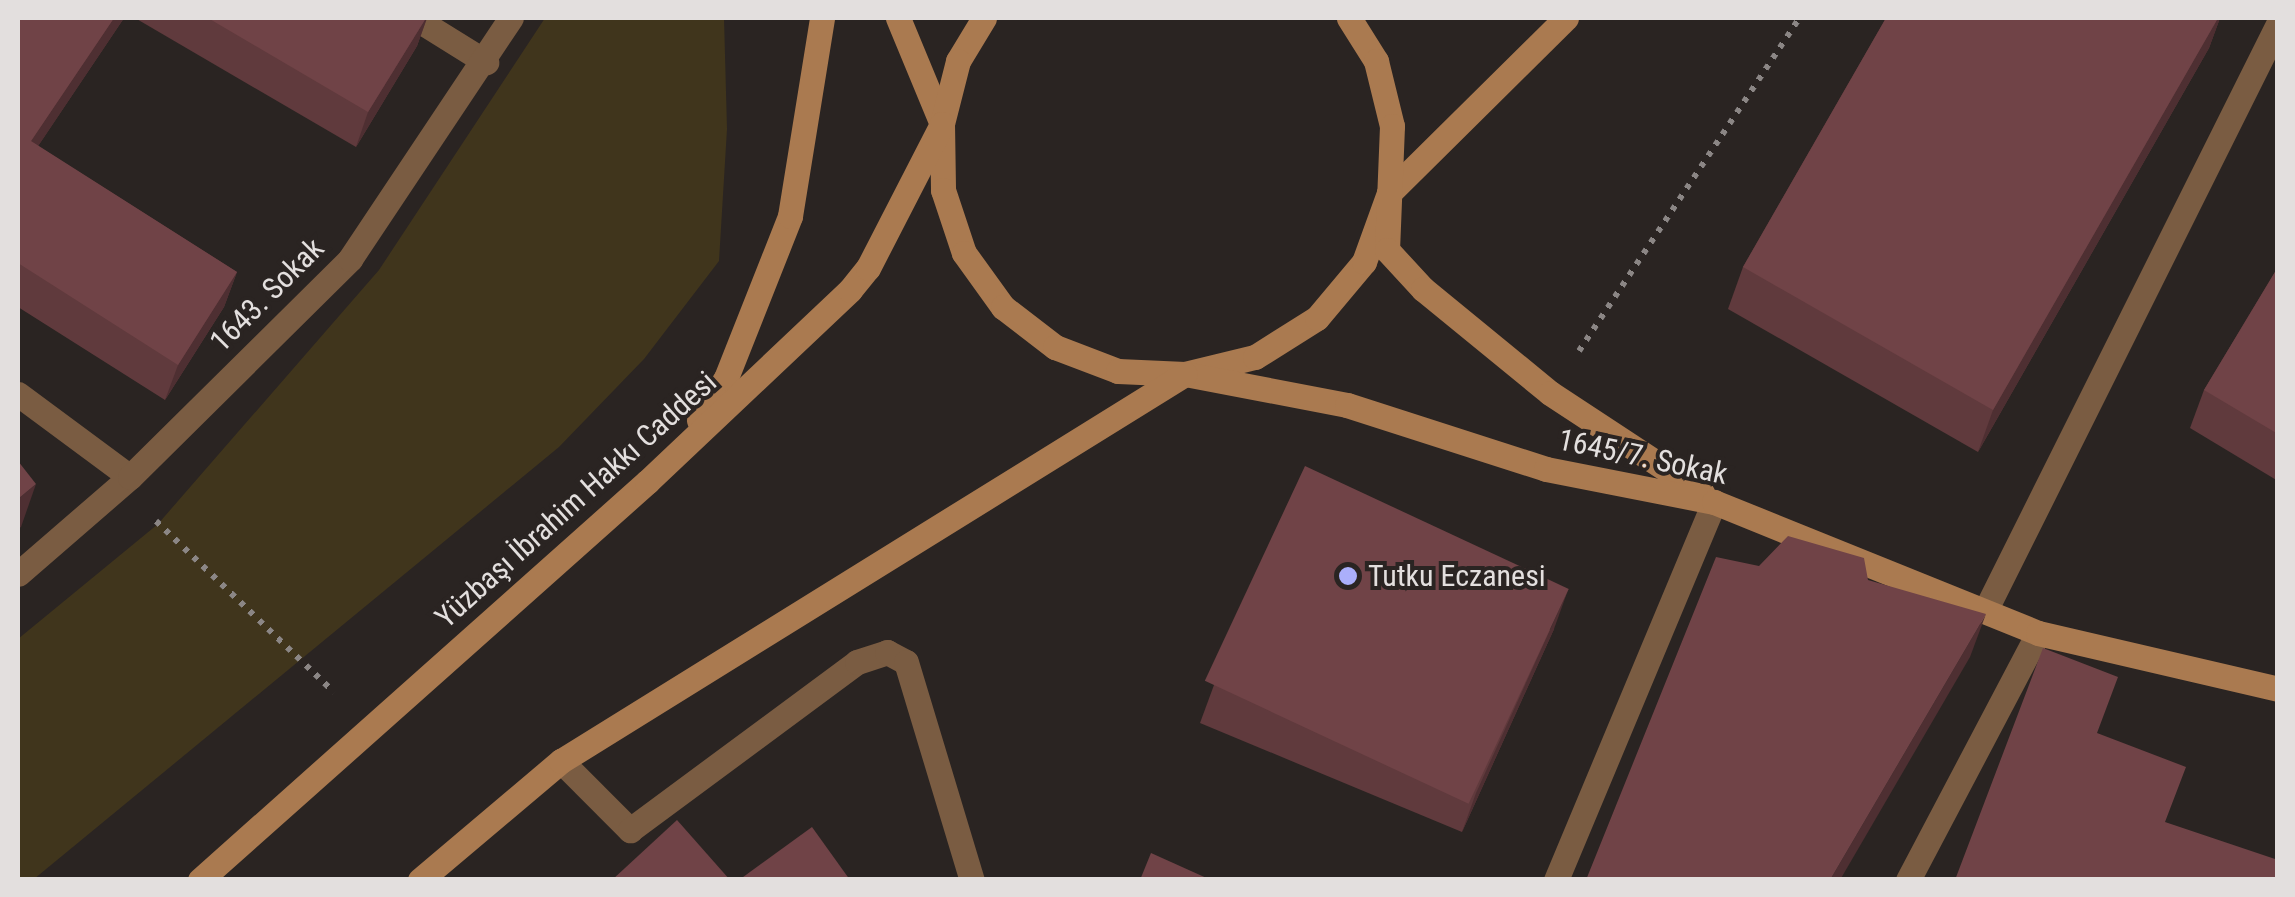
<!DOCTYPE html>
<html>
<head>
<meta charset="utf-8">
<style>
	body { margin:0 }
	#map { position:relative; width:2295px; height:897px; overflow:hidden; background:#2a2422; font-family:"Roboto Condensed",sans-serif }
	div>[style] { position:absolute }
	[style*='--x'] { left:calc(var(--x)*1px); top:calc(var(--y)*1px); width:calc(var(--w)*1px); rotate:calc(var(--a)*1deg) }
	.green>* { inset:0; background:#40351c }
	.path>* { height:6px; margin-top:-3px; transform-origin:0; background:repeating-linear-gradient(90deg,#8b8685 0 5px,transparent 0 13px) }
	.street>* { height:25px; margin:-12.5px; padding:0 12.5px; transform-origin:12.5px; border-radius:12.5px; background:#7a5c42 }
	.secondary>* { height:25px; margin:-12.5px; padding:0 12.5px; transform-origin:12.5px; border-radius:12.5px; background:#aa7a50 }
	.wall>* { inset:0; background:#603a3d }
	.shaded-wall>* { inset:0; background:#4e2f32 }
	.building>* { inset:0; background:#704347; transform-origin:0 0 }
	.dots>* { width:28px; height:28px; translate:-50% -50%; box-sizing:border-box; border:5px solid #2a2422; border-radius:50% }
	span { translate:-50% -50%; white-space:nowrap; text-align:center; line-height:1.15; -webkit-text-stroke:8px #2a2422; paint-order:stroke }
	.street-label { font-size:30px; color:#e3dfde }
	.poi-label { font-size:30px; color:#e3dfde }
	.left { translate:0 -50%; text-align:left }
	.frame { position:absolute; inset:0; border:20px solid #e3dfde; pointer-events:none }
</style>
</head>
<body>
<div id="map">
	<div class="green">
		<div style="clip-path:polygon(545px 18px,724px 18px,727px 129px,719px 261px,644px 359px,559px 447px,34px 879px,18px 879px,18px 639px,158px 524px,379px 270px)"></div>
	</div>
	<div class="path">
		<div style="--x:1579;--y:351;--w:399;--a:-56.5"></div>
		<div style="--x:156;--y:521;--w:247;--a:43.9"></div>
	</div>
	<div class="street">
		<div style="--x:415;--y:18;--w:84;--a:31.8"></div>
		<div style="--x:18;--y:394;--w:139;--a:36.5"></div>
		<div style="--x:18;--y:574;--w:148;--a:-40.9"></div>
		<div style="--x:130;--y:477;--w:310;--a:-44.7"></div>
		<div style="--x:350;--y:259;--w:290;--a:-56.3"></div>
		<div style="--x:1985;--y:611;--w:656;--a:-63.47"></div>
		<div style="--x:561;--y:761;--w:98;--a:45"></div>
		<div style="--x:630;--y:830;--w:282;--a:-36.5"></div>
		<div style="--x:857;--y:662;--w:32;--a:-18"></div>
		<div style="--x:887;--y:652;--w:21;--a:28"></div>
		<div style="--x:906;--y:662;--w:228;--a:73.2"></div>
		<div style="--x:1556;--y:880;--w:410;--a:-67.3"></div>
		<div style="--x:1908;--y:880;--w:279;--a:-62.2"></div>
	</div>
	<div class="secondary">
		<div style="--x:898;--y:18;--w:115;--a:67.5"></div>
		<div style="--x:984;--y:18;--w:50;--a:121.2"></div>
		<div style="--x:958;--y:61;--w:65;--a:104.3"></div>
		<div style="--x:942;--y:124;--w:66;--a:89.1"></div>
		<div style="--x:943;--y:190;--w:66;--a:71.6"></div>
		<div style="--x:964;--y:253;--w:67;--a:54.2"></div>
		<div style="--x:1003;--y:307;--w:66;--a:37.6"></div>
		<div style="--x:1055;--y:347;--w:67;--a:20.9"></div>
		<div style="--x:1118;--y:371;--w:67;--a:2.6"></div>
		<div style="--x:1185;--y:374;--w:72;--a:-13.7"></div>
		<div style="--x:1255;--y:357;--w:73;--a:-32.2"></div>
		<div style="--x:1317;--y:318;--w:73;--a:-50"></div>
		<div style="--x:1364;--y:262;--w:73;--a:-70.1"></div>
		<div style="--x:1389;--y:193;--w:249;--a:-44.7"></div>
		<div style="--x:1349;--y:18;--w:51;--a:57.9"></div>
		<div style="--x:1376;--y:61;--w:67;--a:76.2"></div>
		<div style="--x:1392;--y:126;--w:124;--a:92.3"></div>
		<div style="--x:1387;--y:250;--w:53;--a:47.3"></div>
		<div style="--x:1423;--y:289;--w:164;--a:39.3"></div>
		<div style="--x:1550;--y:393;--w:182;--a:33.3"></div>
		<div style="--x:1185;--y:374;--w:165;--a:10.8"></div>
		<div style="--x:1347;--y:405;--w:209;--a:17.8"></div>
		<div style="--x:1546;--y:469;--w:171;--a:11.1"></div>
		<div style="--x:1714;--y:502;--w:349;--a:22"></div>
		<div style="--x:2038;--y:633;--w:246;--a:13.1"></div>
		<div style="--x:699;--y:420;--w:50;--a:-57.3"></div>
		<div style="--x:726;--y:378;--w:174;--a:-68.4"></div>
		<div style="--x:790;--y:216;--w:201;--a:-80.8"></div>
		<div style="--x:200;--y:880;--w:599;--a:-41.68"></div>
		<div style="--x:647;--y:482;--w:279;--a:-43.4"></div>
		<div style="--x:850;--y:290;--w:28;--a:-51"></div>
		<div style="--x:868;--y:268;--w:162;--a:-62.8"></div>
		<div style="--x:420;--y:880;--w:185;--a:-40.2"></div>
		<div style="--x:561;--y:761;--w:734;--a:-31.81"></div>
	</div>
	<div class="wall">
		<div style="clip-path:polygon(18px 18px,124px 18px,38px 146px,237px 272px,224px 307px,165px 400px,18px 307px)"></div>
		<div style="clip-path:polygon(135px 18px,427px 18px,417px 46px,356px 147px)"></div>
		<div style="clip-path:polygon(1886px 18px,2220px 18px,2209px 48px,1978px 452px,1728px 309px,1743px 267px)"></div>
		<div style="clip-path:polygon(2278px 267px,2278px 481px,2190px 428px,2204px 390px)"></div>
		<div style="clip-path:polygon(1554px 629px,1462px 832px,1200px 723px,1214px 685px)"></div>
	</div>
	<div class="shaded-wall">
		<div style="clip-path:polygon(114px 18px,124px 18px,18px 176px,31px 141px)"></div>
		<div style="clip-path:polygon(426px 18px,427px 18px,417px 46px,356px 147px,368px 112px)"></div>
		<div style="clip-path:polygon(2218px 18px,2220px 18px,2209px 48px,1978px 452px,1993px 410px)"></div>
		<div style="clip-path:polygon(237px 272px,224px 307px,165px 400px,178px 365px)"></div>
		<div style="clip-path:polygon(36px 484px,21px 527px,18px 529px,18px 499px)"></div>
		<div style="clip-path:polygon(1568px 590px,1554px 629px,1462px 832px,1476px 793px)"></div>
		<div style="clip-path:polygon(1986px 614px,1970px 657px,1840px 880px,1830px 880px)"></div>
	</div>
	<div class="building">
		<div style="clip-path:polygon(18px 18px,114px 18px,31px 141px,237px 272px,178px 365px,18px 263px)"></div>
		<div style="clip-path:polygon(208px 18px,426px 18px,368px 112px)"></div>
		<div style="clip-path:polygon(1886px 18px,2218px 18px,1993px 410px,1743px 267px)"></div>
		<div style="clip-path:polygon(2278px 267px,2278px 434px,2204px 390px)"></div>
		<div style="clip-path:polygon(18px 461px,36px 484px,18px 499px)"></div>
		<div style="left:1305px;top:466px;width:291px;height:237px;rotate:25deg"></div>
		<div style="clip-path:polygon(1788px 536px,1864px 558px,1868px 580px,1986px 614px,1830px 880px,1586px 880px,1716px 557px,1759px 566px)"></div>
		<div style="clip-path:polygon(2043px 648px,2118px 677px,2097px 733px,2186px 767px,2165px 822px,2278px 860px,2278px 880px,1955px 880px)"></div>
		<div style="clip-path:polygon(677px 820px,730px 880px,612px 880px)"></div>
		<div style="clip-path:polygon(812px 827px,850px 880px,739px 880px)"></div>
		<div style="clip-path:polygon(1151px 853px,1211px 880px,1140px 880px)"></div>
	</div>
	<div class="dots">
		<div style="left:1348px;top:576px;background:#abaffb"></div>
	</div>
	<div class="street-label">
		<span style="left:267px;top:295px;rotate:-45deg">1643. Sokak</span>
		<span style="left:1643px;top:457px;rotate:12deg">1645/7. Sokak</span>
		<span style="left:576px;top:500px;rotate:-42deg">Yüzbaşı İbrahim Hakkı Caddesi</span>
	</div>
	<div class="poi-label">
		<span class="left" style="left:1368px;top:576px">Tutku Eczanesi</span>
	</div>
	<div class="frame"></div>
</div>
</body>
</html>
